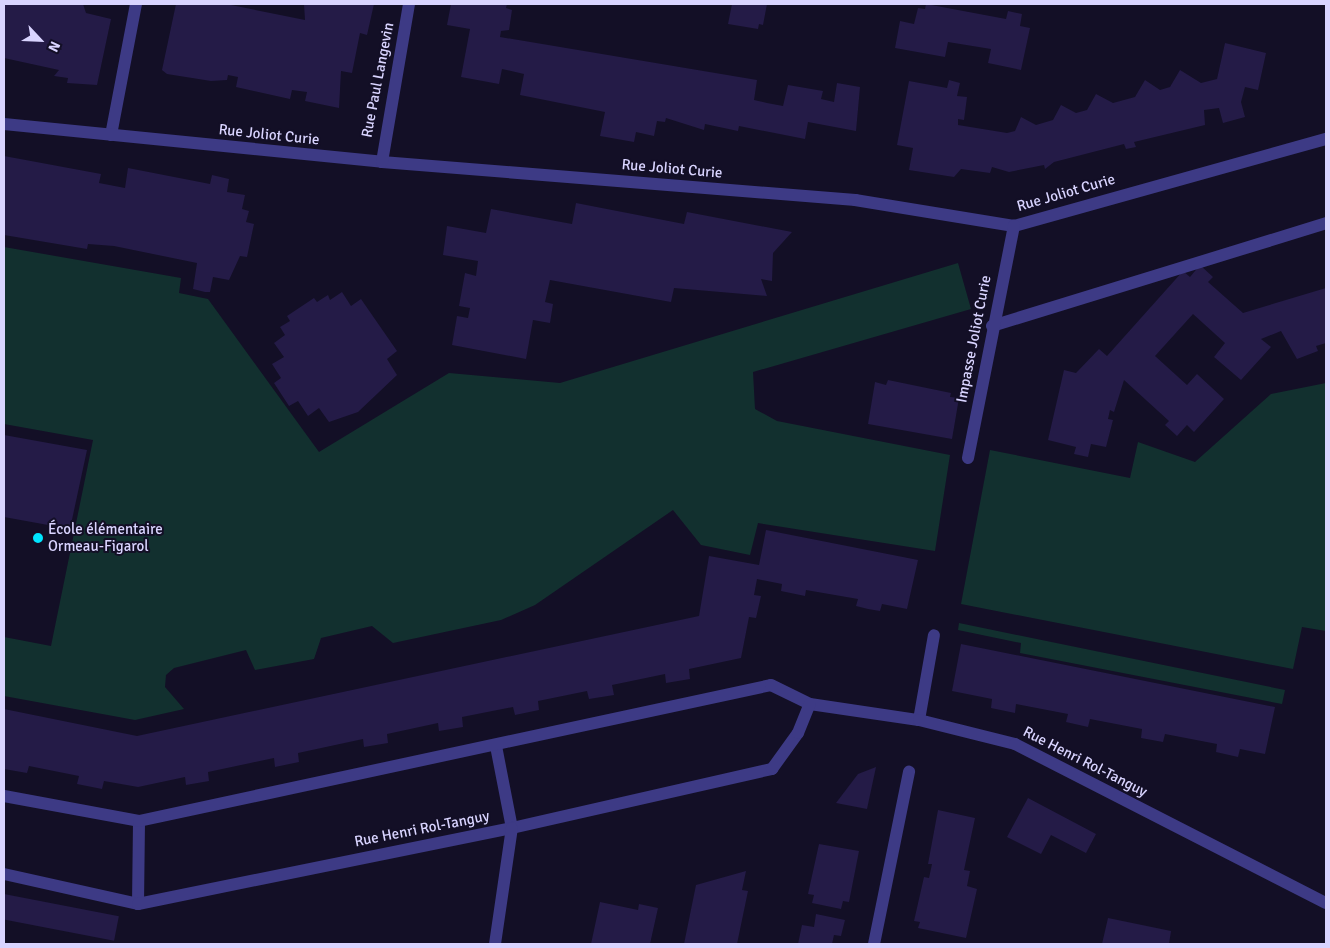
<!DOCTYPE html>
<html>
<head>
<meta charset="utf-8">
<style>
	body { margin:0 }
	#map { position:relative; width:1330px; height:948px; overflow:hidden; background:#130f26; font-family:Signika,sans-serif }
	div>[style] { position:absolute }
	[style*='--x'] { left:calc(var(--x)*1px); top:calc(var(--y)*1px); width:calc(var(--w)*1px); rotate:calc(var(--a)*1deg) }
	.green>* { inset:0; background:#12302f }
	.building>* { inset:0; background:#241b47; transform-origin:0 0 }
	.lane>* { height:12px; margin:-6px; padding:0 6px; transform-origin:6px; border-radius:6px; background:#3d3a85 }
	.street>* { height:12px; margin:-6px; padding:0 6px; transform-origin:6px; border-radius:6px; background:#3d3a85 }
	.dots>* { width:14px; height:14px; translate:-50% -50%; box-sizing:border-box; border:2px solid #130f26; border-radius:50% }
	span { translate:-50% -50%; white-space:nowrap; text-align:center; line-height:1.15; -webkit-text-stroke:4px #130f26; paint-order:stroke }
	.street-label { font-size:15px; color:#d9d4ff }
	.poi-label { font-size:15px; color:#d9d4ff }
	.left { translate:0 -50%; text-align:left }
	.frame { position:absolute; inset:0; border:5px solid #d9d4ff; pointer-events:none }
	.north { position:absolute; left:15px; top:15px; width:50px; height:50px; -webkit-text-stroke:4px #130f26; paint-order:stroke; rotate:115deg; font-size:14px; font-weight:700; line-height:20px; text-align:center; color:#d9d4ff }
	.north::after { content:''; display:block; margin:auto; width:18px; height:22px; background:#d9d4ff; clip-path:polygon(50% 0,100% 100%,50% 72%,0 100%) }
</style>
</head>
<body>
<div id="map">
	<div class="green">
		<div style="clip-path:polygon(4px 247px,181px 278px,179px 293px,208px 299px,319px 452px,449px 373px,560px 383px,958px 263px,971px 309px,753px 372px,755px 409px,777px 421px,950px 455px,935px 551px,758px 523px,750px 555px,701px 545px,673px 510px,535px 605px,501px 620px,393px 643px,372px 626px,321px 638px,314px 659px,255px 670px,246px 650px,174px 668px,166px 675px,165px 687px,184px 709px,135px 720px,4px 696px,4px 637px,51px 646px,93px 440px,4px 424px)"></div>
		<div style="clip-path:polygon(1326px 383px,1326px 631px,1302px 627px,1293px 669px,961px 604px,990px 450px,1130px 478px,1138px 442px,1195px 462px,1271px 394px)"></div>
		<div style="clip-path:polygon(959px 623px,1285px 690px,1282px 704px,1020px 653px,1021px 643px,958px 630px)"></div>
	</div>
	<div class="building">
		<div style="clip-path:polygon(4px 4px,83px 4px,86px 13px,111px 19px,97px 85px,67px 83px,68px 78px,54px 76px,59px 70px,4px 58px)"></div>
		<div style="clip-path:polygon(176px 4px,226px 4px,305px 20px,304px 4px,374px 4px,367px 35px,360px 33px,352px 73px,341px 71px,339px 108px,305px 101px,307px 92px,292px 90px,290px 99px,236px 87px,238px 77px,228px 75px,227px 80px,211px 81px,167px 74px,162px 70px)"></div>
		<div style="clip-path:polygon(451px 4px,507px 4px,506px 8px,512px 10px,509px 30px,501px 31px,500px 37px,757px 80px,754px 100px,767px 103px,783px 106px,788px 85px,823px 91px,821px 99px,834px 102px,837px 83px,860px 87px,856px 131px,808px 122px,805px 139px,739px 126px,738px 131px,705px 124px,704px 130px,666px 118px,665px 122px,657px 121px,654px 136px,636px 132px,634px 142px,600px 136px,605px 112px,520px 95px,524px 74px,502px 69px,499px 84px,461px 77px,470px 29px,447px 25px)"></div>
		<div style="clip-path:polygon(732px 4px,767px 4px,763px 25px,759px 24px,758px 29px,728px 24px)"></div>
		<div style="clip-path:polygon(926px 4px,1006px 19px,1008px 11px,1022px 14px,1020px 26px,1030px 28px,1021px 70px,988px 63px,991px 49px,948px 42px,945px 57px,895px 48px,900px 21px,914px 24px,918px 8px,925px 9px)"></div>
		<div style="clip-path:polygon(1225px 43px,1266px 53px,1258px 90px,1245px 87px,1241px 102px,1245px 117px,1223px 123px,1219px 108px,1204px 110px,1205px 125px,1134px 142px,1136px 147px,1126px 149px,1124px 144px,1054px 162px,1045px 169px,1044px 165px,1009px 172px,992px 167px,990px 173px,961px 169px,954px 177px,909px 170px,913px 148px,897px 145px,909px 81px,947px 88px,949px 80px,960px 83px,957px 96px,967px 97px,964px 120px,958px 119px,958px 125px,1007px 133px,1015px 131px,1021px 117px,1036px 125px,1053px 120px,1061px 105px,1076px 113px,1087px 110px,1096px 94px,1113px 103px,1135px 97px,1145px 80px,1160px 90px,1170px 87px,1180px 70px,1201px 83px,1217px 79px)"></div>
		<div style="clip-path:polygon(4px 156px,101px 174px,99px 183px,125px 188px,128px 168px,210px 184px,212px 175px,229px 179px,227px 192px,245px 195px,242px 209px,249px 211px,246px 222px,254px 224px,247px 257px,240px 256px,229px 280px,213px 277px,210px 292px,205px 292px,193px 289px,197px 263px,114px 246px,88px 244px,87px 249px,4px 235px)"></div>
		<div style="clip-path:polygon(576px 203px,684px 224px,687px 212px,792px 232px,773px 253px,772px 281px,761px 279px,767px 296px,674px 288px,671px 302px,550px 280px,545px 302px,553px 304px,550px 323px,533px 320px,526px 359px,452px 345px,457px 316px,468px 318px,470px 308px,459px 306px,465px 273px,476px 276px,478px 261px,443px 255px,447px 226px,486px 233px,491px 209px,572px 224px)"></div>
		<div style="clip-path:polygon(1200px 265px,1213px 277px,1208px 282px,1243px 313px,1326px 288px,1326px 343px,1316px 346px,1318px 351px,1297px 359px,1281px 331px,1261px 339px,1271px 347px,1241px 380px,1214px 357px,1225px 343px,1193px 314px,1155px 356px,1187px 385px,1197px 374px,1224px 399px,1194px 432px,1187px 425px,1177px 436px,1165px 425px,1169px 421px,1124px 380px,1114px 412px,1110px 410px,1108px 419px,1113px 420px,1106px 447px,1091px 444px,1088px 457px,1074px 454px,1076px 447px,1048px 440px,1064px 370px,1076px 373px,1099px 349px,1107px 356px,1183px 271px,1190px 277px)"></div>
		<div style="clip-path:polygon(342px 292px,351px 306px,361px 299px,397px 351px,387px 359px,397px 375px,358px 412px,329px 422px,319px 408px,308px 416px,298px 401px,289px 406px,274px 383px,281px 378px,272px 364px,284px 357px,274px 343px,285px 335px,280px 327px,290px 321px,287px 316px,314px 298px,317px 302px,328px 295px,330px 300px)"></div>
		<div style="clip-path:polygon(888px 380px,951px 393px,950px 397px,959px 398px,952px 439px,868px 424px,875px 382px,886px 385px)"></div>
		<div style="clip-path:polygon(4px 435px,87px 450px,70px 529px,4px 517px)"></div>
		<div style="clip-path:polygon(766px 530px,918px 560px,907px 609px,882px 604px,880px 611px,868px 609px,856px 606px,858px 599px,806px 590px,805px 596px,781px 591px,782px 584px,757px 579px,754px 595px,761px 596px,756px 618px,749px 617px,741px 658px,689px 669px,690px 679px,666px 683px,665px 674px,612px 685px,614px 695px,589px 699px,587px 691px,538px 701px,539px 710px,515px 715px,513px 707px,462px 717px,463px 727px,439px 731px,438px 723px,387px 734px,388px 743px,364px 747px,363px 739px,298px 753px,299px 762px,275px 767px,274px 758px,208px 772px,209px 781px,186px 785px,185px 777px,138px 787px,104px 781px,102px 789px,77px 784px,79px 776px,29px 766px,27px 773px,4px 769px,4px 709px,137px 736px,699px 616px,709px 556px,759px 565px)"></div>
		<div style="clip-path:polygon(961px 644px,1275px 707px,1265px 754px,1240px 749px,1238px 757px,1216px 752px,1217px 744px,1165px 734px,1163px 742px,1141px 738px,1142px 729px,1090px 719px,1088px 727px,1066px 722px,1068px 714px,1016px 704px,1015px 713px,991px 708px,992px 699px,952px 691px)"></div>
		<div style="clip-path:polygon(876px 767px,867px 809px,836px 803px,858px 774px)"></div>
		<div style="clip-path:polygon(1028px 798px,1096px 834px,1086px 853px,1051px 835px,1041px 854px,1007px 837px)"></div>
		<div style="clip-path:polygon(938px 810px,975px 818px,964px 870px,970px 871px,967px 886px,977px 889px,966px 938px,918px 928px,920px 922px,914px 921px,924px 877px,929px 878px,932px 864px,928px 864px)"></div>
		<div style="clip-path:polygon(819px 844px,859px 851px,849px 902px,843px 901px,841px 909px,812px 903px,814px 895px,808px 894px)"></div>
		<div style="clip-path:polygon(746px 871px,742px 890px,748px 891px,737px 944px,684px 944px,696px 885px)"></div>
		<div style="left:4px;top:894px;width:117px;height:25px;rotate:11deg"></div>
		<div style="clip-path:polygon(600px 902px,638px 910px,639px 904px,658px 908px,650px 944px,591px 944px)"></div>
		<div style="clip-path:polygon(816px 914px,845px 920px,841px 936px,834px 935px,832px 944px,798px 944px,802px 925px,814px 927px)"></div>
		<div style="clip-path:polygon(1108px 918px,1171px 931px,1169px 944px,1102px 944px)"></div>
	</div>
	<div class="lane">
		<div style="--x:111;--y:135;--w:133;--a:-79.2"></div>
		<div style="--x:992;--y:326;--w:350;--a:-17.1"></div>
		<div style="--x:919;--y:720;--w:86;--a:-80"></div>
		<div style="--x:496;--y:746;--w:84;--a:79"></div>
		<div style="--x:138;--y:904;--w:83;--a:-89.3"></div>
	</div>
	<div class="street">
		<div style="--x:4;--y:124;--w:380;--a:5.7"></div>
		<div style="--x:382;--y:162;--w:475;--a:4.6"></div>
		<div style="--x:855;--y:200;--w:161;--a:9.3"></div>
		<div style="--x:1014;--y:226;--w:324;--a:-15.6"></div>
		<div style="--x:382;--y:162;--w:160;--a:-80.3"></div>
		<div style="--x:968;--y:458;--w:237;--a:-78.8"></div>
		<div style="--x:4;--y:796;--w:137;--a:10.5"></div>
		<div style="--x:139;--y:821;--w:646;--a:-12.14"></div>
		<div style="--x:771;--y:685;--w:43;--a:26"></div>
		<div style="--x:810;--y:704;--w:110;--a:8.4"></div>
		<div style="--x:919;--y:720;--w:99;--a:14"></div>
		<div style="--x:1015;--y:744;--w:349;--a:27.1"></div>
		<div style="--x:4;--y:874;--w:137;--a:12.6"></div>
		<div style="--x:138;--y:904;--w:382;--a:-11.5"></div>
		<div style="--x:512;--y:828;--w:267;--a:-12.8"></div>
		<div style="--x:772;--y:769;--w:44;--a:-54.2"></div>
		<div style="--x:798;--y:733;--w:31;--a:-68"></div>
		<div style="--x:495;--y:944;--w:117;--a:-81.7"></div>
		<div style="--x:874;--y:944;--w:176;--a:-78.5"></div>
	</div>
	<div class="dots">
		<div style="left:38px;top:538px;background:#00e5ff"></div>
	</div>
	<div class="street-label">
		<span style="left:378px;top:80px;rotate:-79deg">Rue Paul Langevin</span>
		<span style="left:269px;top:135px;rotate:6deg">Rue Joliot Curie</span>
		<span style="left:672px;top:169px;rotate:5deg">Rue Joliot Curie</span>
		<span style="left:1066px;top:193px;rotate:-16deg">Rue Joliot Curie</span>
		<span style="left:974px;top:339px;rotate:-79deg">Impasse Joliot Curie</span>
		<span style="left:1085px;top:762px;rotate:27deg">Rue Henri Rol-Tanguy</span>
		<span style="left:422px;top:829px;rotate:-11deg">Rue Henri Rol-Tanguy</span>
	</div>
	<div class="poi-label">
		<span class="left" style="left:48px;top:538px">École élémentaire<br>Ormeau-Figarol</span>
	</div>
	<div class="frame"></div>
	<div class="north">N</div>
</div>
</body>
</html>
